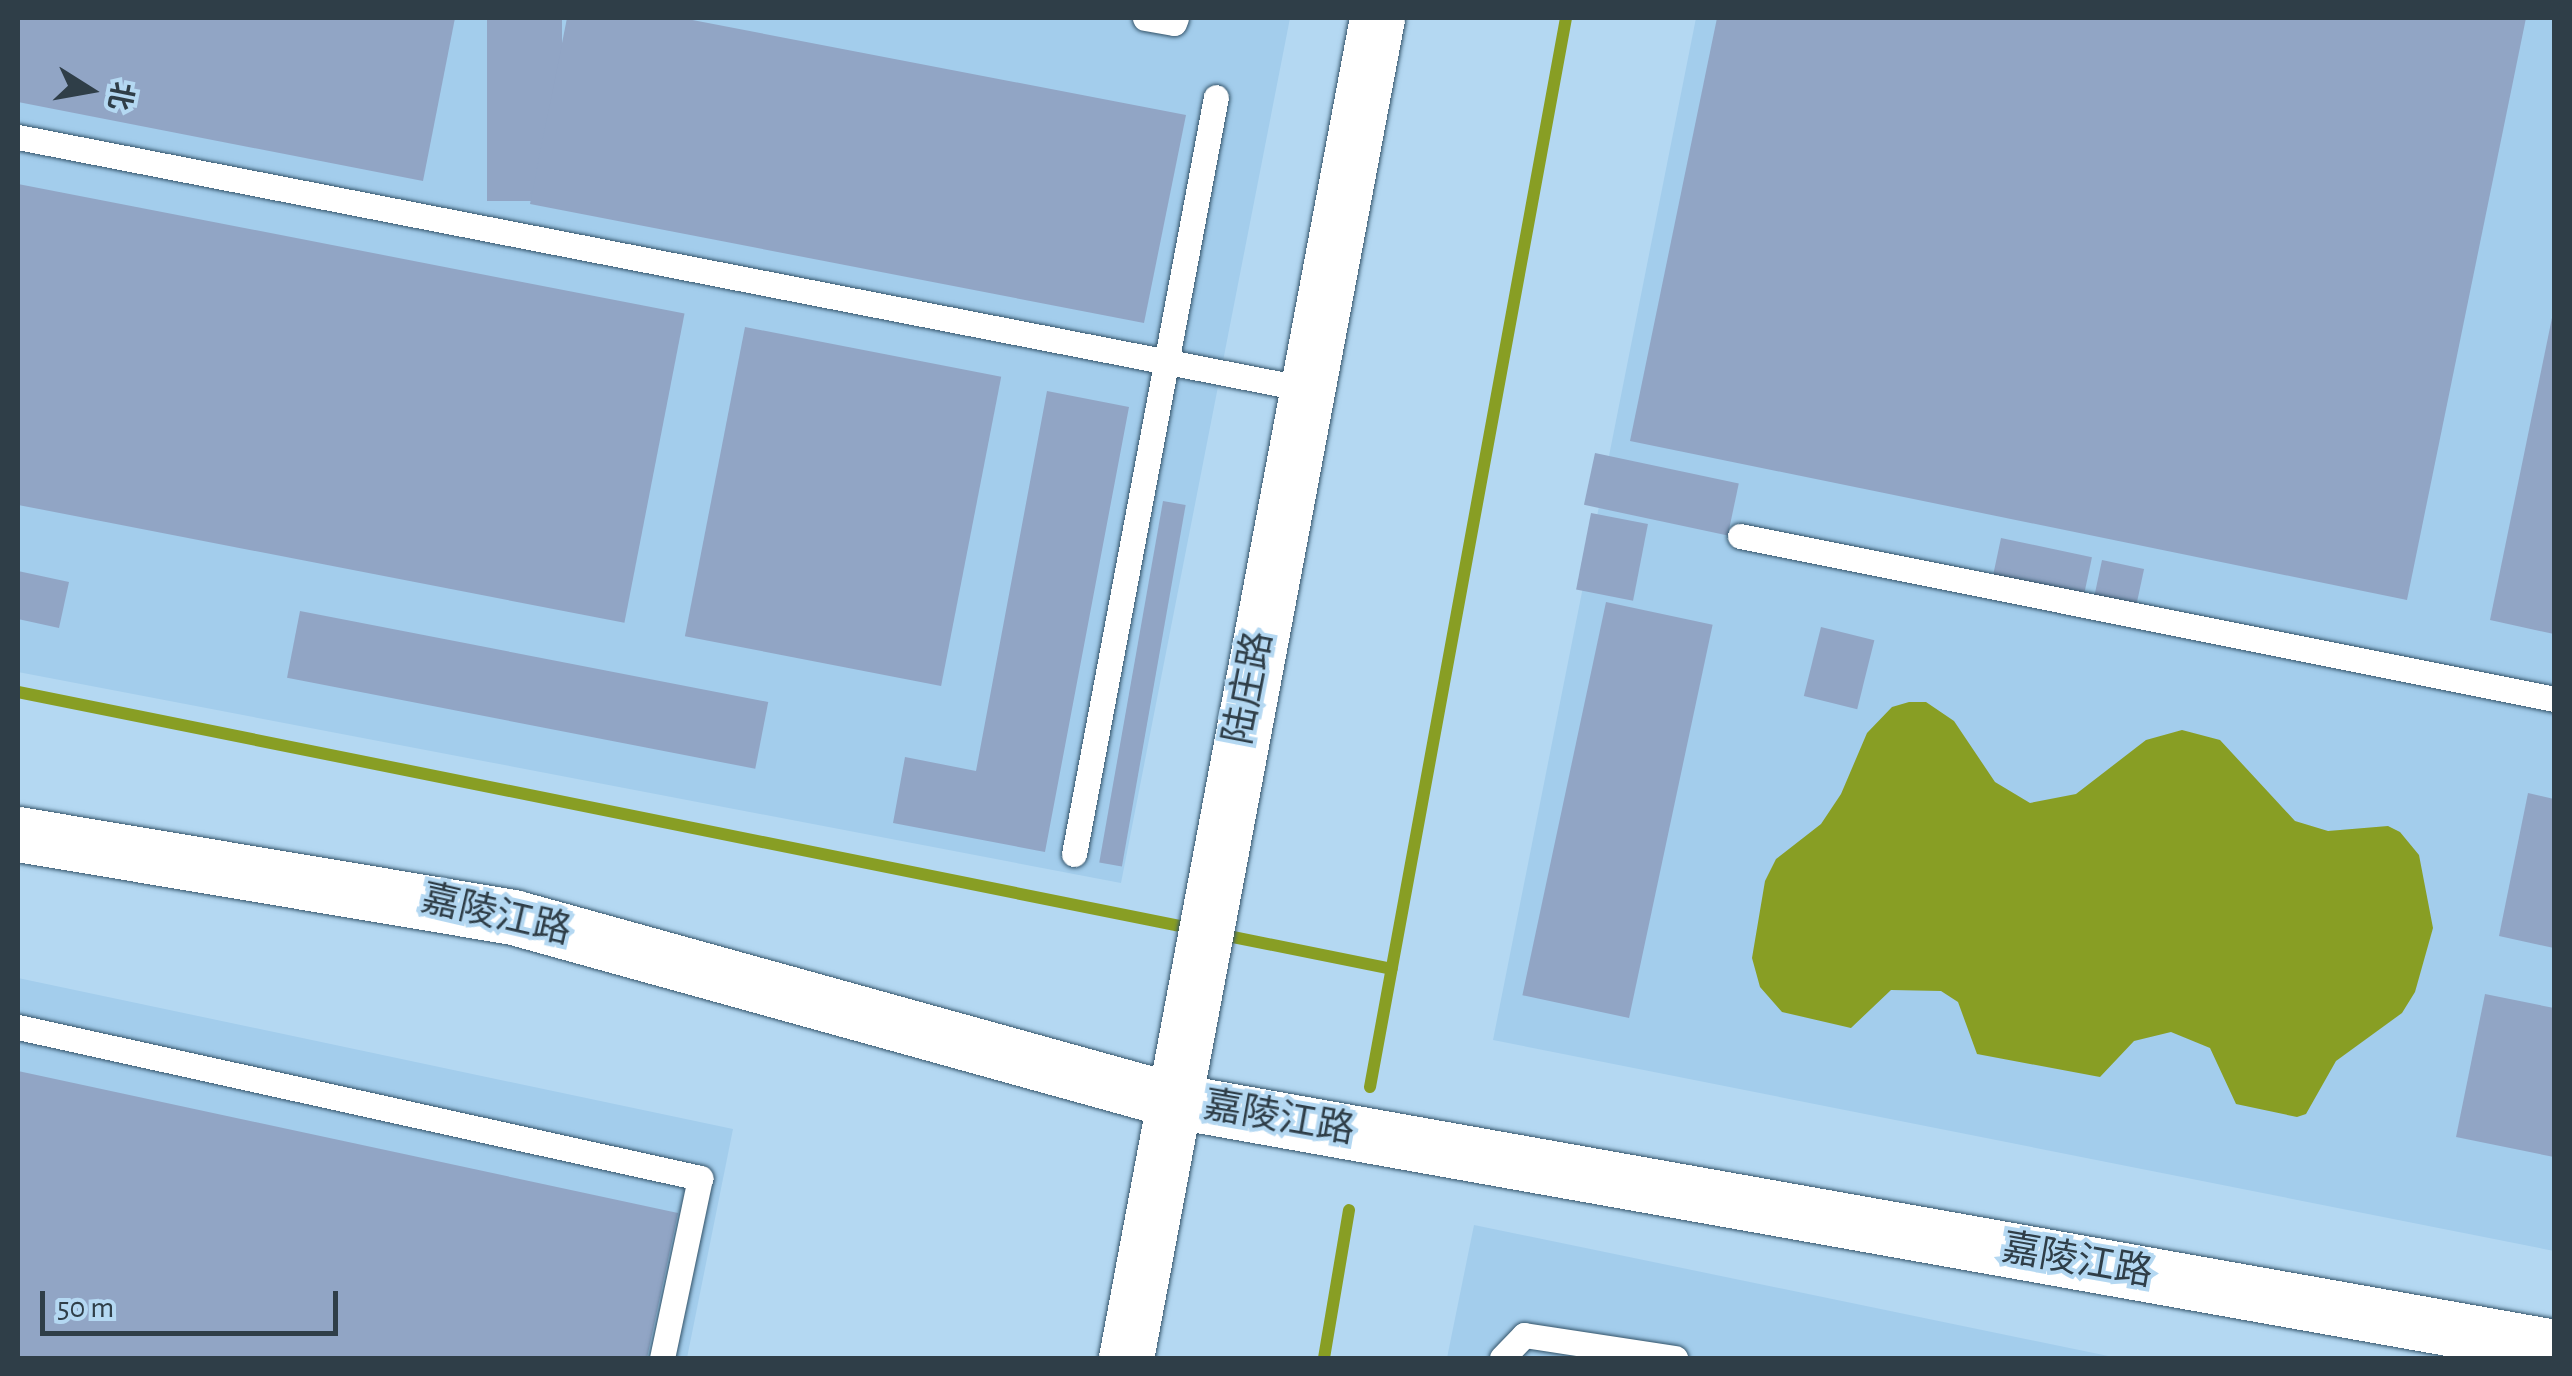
<!DOCTYPE html>
<html>
<head>
<meta charset="utf-8">
<style>
	body { margin:0 }
	#map { position:relative; width:2572px; height:1376px; overflow:hidden; background:#b4d8f2; font-family:"Alegreya Sans","Noto Sans SC",sans-serif }
	div>[style] { position:absolute }
	[style*='--x'] { left:calc(var(--x)*1px); top:calc(var(--y)*1px); width:calc(var(--w)*1px); rotate:calc(var(--a)*1deg) }
	.built>* { inset:0; background:#a3cdec }
	.water>* { inset:0; background:#889e24 }
	.stream>* { height:12px; margin:-6px; padding:0 6px; transform-origin:6px; border-radius:6px; background:#889e24 }
	.building>* { inset:0; background:#91a5c5; transform-origin:0 0 }
	.roads { filter:drop-shadow(0 0 2px #335369) drop-shadow(0 0 2px #335369) }
	.lane>* { height:25px; margin:-12.5px; padding:0 12.5px; transform-origin:12.5px; border-radius:12.5px; background:#fff }
	.secondary>* { height:55px; margin:-27.5px; padding:0 27.5px; transform-origin:27.5px; border-radius:27.5px; background:#fff }
	span { translate:-50% -50%; white-space:nowrap; text-align:center; line-height:1.15; -webkit-text-stroke:8px #b4d8f2; paint-order:stroke }
	.street-label { font-size:38px; color:#2f3e48 }
	.frame { position:absolute; inset:0; border:20px solid #2f3e48; pointer-events:none }
	.north { position:absolute; left:40px; top:40px; width:100px; height:100px; -webkit-text-stroke:8px #b4d8f2; paint-order:stroke; rotate:101deg; font-size:28px; font-weight:700; line-height:40px; text-align:center; color:#2f3e48 }
	.north::after { content:''; display:block; margin:auto; width:35px; height:45px; background:#2f3e48; clip-path:polygon(50% 0,100% 100%,50% 72%,0 100%) }
	.scale { position:absolute; left:40px; top:1291px; width:298px; height:45px; box-sizing:border-box; border:5px solid #2f3e48; border-top:0; padding-left:12px; font-size:30px; line-height:35px; white-space:nowrap; color:#2f3e48; -webkit-text-stroke:8px #b4d8f2; paint-order:stroke }
</style>
</head>
<body>
<div id="map">
	<div class="built">
		<div style="clip-path:polygon(18px 18px,1290px 18px,1121px 883px,18px 672px)"></div>
		<div style="clip-path:polygon(1696px 18px,2554px 18px,2554px 1251px,1493px 1040px)"></div>
		<div style="clip-path:polygon(18px 978px,733px 1129px,687px 1358px,18px 1358px)"></div>
		<div style="clip-path:polygon(1474px 1225px,2118px 1358px,1447px 1358px)"></div>
	</div>
	<div class="water">
		<div style="clip-path:polygon(1909px 702px,1926px 702px,1954px 721px,1995px 782px,2030px 803px,2076px 794px,2146px 740px,2182px 730px,2220px 740px,2295px 821px,2328px 831px,2388px 826px,2400px 832px,2419px 855px,2433px 928px,2415px 992px,2402px 1013px,2336px 1061px,2306px 1114px,2297px 1117px,2236px 1104px,2210px 1048px,2171px 1032px,2134px 1041px,2100px 1077px,1977px 1054px,1958px 1002px,1941px 991px,1891px 990px,1851px 1028px,1782px 1012px,1760px 987px,1752px 958px,1765px 881px,1776px 859px,1821px 824px,1841px 794px,1867px 733px,1892px 707px)"></div>
	</div>
	<div class="stream">
		<div style="--x:18;--y:692;--w:1200;--a:11.39"></div>
		<div style="--x:1218;--y:934;--w:177;--a:11.4"></div>
		<div style="--x:1370;--y:1087;--w:1087;--a:-79.61"></div>
		<div style="--x:1324;--y:1358;--w:150;--a:-80.4"></div>
	</div>
	<div class="building">
		<div style="clip-path:polygon(18px 18px,455px 18px,423px 181px,18px 102px)"></div>
		<div style="left:487px;top:18px;width:75px;height:183px"></div>
		<div style="clip-path:polygon(567px 18px,682px 18px,1186px 115px,1144px 323px,530px 204px)"></div>
		<div style="clip-path:polygon(1717px 18px,2526px 18px,2407px 600px,1630px 441px)"></div>
		<div style="left:18px;top:184px;width:679px;height:315px;rotate:11deg"></div>
		<div style="clip-path:polygon(2553px 313px,2554px 314px,2554px 634px,2490px 620px)"></div>
		<div style="left:745px;top:327px;width:261px;height:315px;rotate:11deg"></div>
		<div style="clip-path:polygon(1047px 391px,1129px 407px,1045px 852px,893px 823px,905px 757px,976px 771px)"></div>
		<div style="left:1595px;top:453px;width:147px;height:53px;rotate:12deg"></div>
		<div style="left:1163px;top:501px;width:23px;height:367px;rotate:10deg"></div>
		<div style="left:1591px;top:513px;width:58px;height:78px;rotate:11deg"></div>
		<div style="left:2001px;top:538px;width:93px;height:38px;rotate:12deg"></div>
		<div style="left:2102px;top:560px;width:43px;height:40px;rotate:12deg"></div>
		<div style="clip-path:polygon(18px 571px,69px 582px,59px 628px,18px 619px)"></div>
		<div style="left:1606px;top:602px;width:109px;height:402px;rotate:12deg"></div>
		<div style="left:300px;top:611px;width:477px;height:68px;rotate:11deg"></div>
		<div style="left:1821px;top:627px;width:55px;height:71px;rotate:14deg"></div>
		<div style="clip-path:polygon(2528px 793px,2554px 799px,2554px 948px,2499px 936px)"></div>
		<div style="clip-path:polygon(2485px 994px,2554px 1008px,2554px 1157px,2456px 1137px)"></div>
		<div style="clip-path:polygon(18px 1071px,678px 1213px,647px 1358px,18px 1358px)"></div>
	</div>
	<div class="roads">
		<div class="lane">
			<div style="--x:1145;--y:18;--w:29;--a:10"></div>
			<div style="--x:1174;--y:23;--w:5;--a:-68"></div>
			<div style="--x:18;--y:137;--w:1312;--a:11.07"></div>
			<div style="--x:1740;--y:536;--w:830;--a:11.32"></div>
			<div style="--x:1074;--y:854;--w:770;--a:-79.38"></div>
			<div style="--x:18;--y:1027;--w:699;--a:12.48"></div>
			<div style="--x:700;--y:1178;--w:184;--a:101.9"></div>
			<div style="--x:1502;--y:1358;--w:32;--a:-46"></div>
			<div style="--x:1524;--y:1335;--w:153;--a:8.7"></div>
		</div>
		<div class="secondary">
			<div style="--x:18;--y:834;--w:502;--a:9.52"></div>
			<div style="--x:513;--y:917;--w:688;--a:15.51"></div>
			<div style="--x:1176;--y:1101;--w:1400;--a:10.12"></div>
			<div style="--x:1126;--y:1358;--w:1363;--a:-79.39"></div>
		</div>
	</div>
	<div class="street-label">
		<span style="left:1250px;top:688px;rotate:-79deg">陆庄路</span>
		<span style="left:496px;top:916px;rotate:13deg">嘉陵江路</span>
		<span style="left:1279px;top:1119px;rotate:10deg">嘉陵江路</span>
		<span style="left:2077px;top:1262px;rotate:10deg">嘉陵江路</span>
	</div>
	<div class="frame"></div>
	<div class="north">北</div>
	<div class="scale">50 m</div>
</div>
</body>
</html>
